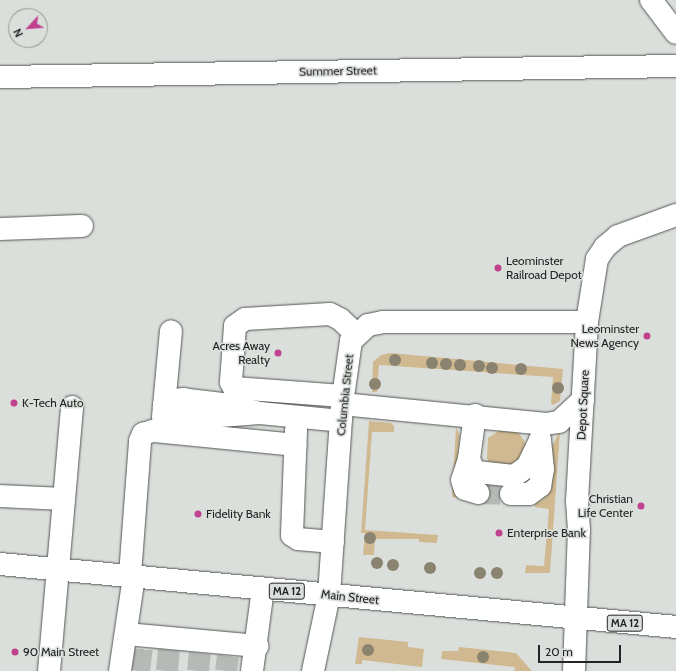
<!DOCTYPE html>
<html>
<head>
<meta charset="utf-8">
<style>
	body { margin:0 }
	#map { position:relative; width:676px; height:671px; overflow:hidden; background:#dbdfdb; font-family:Cabin,sans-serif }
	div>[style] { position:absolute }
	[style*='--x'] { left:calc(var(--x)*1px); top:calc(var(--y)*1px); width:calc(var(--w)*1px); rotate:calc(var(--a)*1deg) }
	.green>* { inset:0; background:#d0b990 }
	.minor-tunnel>* { height:22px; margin-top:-11px; transform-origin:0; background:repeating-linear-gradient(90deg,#b6bab6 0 22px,transparent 0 33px) }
	.roads { filter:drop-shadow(0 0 1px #535753) drop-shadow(0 0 1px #535753) }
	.minor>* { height:22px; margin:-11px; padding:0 11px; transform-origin:11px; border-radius:11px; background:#fff }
	.major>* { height:22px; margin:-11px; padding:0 11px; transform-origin:11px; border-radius:11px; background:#fff }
	.trees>* { width:12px; height:12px; margin:-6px; border-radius:50%; background:#8a8370 }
	.dots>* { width:11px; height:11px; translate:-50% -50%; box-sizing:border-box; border:2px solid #dbdfdb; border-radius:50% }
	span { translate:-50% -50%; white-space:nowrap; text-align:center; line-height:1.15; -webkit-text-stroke:3px #dbdfdb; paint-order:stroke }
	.shield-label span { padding:1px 3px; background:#dbdfdb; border:1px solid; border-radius:3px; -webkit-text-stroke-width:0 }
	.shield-label { font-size:11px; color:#232423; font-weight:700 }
	.street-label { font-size:12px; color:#232423 }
	.poi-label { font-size:12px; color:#232423 }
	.left { translate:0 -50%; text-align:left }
	.right { translate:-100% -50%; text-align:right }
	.north { position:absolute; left:8px; top:8px; width:40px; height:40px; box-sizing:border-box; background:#dbdfdb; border:1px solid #919491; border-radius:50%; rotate:244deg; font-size:11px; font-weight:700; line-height:16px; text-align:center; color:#232423 }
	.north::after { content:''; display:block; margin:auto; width:14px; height:18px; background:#c0428f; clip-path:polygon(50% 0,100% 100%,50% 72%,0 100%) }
	.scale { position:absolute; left:538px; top:645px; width:83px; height:18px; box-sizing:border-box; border:2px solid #232423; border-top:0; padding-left:5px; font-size:12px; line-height:14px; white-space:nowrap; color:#232423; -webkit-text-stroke:3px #dbdfdb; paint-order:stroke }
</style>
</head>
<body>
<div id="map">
	<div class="green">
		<div style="clip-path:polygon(391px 353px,563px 369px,560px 401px,553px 405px,551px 403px,553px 377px,379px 365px,377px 392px,372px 392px,373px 362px,381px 355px)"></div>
		<div style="clip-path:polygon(369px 421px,391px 423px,394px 426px,394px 432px,372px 432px,365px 530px,438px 535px,437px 543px,419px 542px,419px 539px,375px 539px,374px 555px,363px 555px,365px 533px,361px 533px)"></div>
		<div style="clip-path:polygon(456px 427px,460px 436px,455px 482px,467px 499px,452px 497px)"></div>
		<div style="clip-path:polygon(502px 429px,518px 432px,525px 442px,525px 448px,515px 468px,489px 463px,487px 458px,488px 438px)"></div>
		<div style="clip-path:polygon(560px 431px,550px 573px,525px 573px,526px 565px,544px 566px,549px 509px,535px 507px,535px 502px,541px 501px,547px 494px,551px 448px)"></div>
		<div style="clip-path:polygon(359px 637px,408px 642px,408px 647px,424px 649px,422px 667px,362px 660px,362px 664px,355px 664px)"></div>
		<div style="clip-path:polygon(459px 647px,516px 653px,532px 671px,514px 671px,515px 667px,441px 659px,442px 651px,458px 651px)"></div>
	</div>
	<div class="minor-tunnel">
		<div style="--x:478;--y:493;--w:33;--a:2"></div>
		<div style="--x:139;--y:671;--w:24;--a:-83"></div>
		<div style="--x:167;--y:671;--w:21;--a:-85"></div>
		<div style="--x:198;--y:671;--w:18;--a:-84"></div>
		<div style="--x:226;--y:671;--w:15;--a:-82"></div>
	</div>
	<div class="roads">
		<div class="minor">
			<div style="--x:0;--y:77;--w:676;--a:-0.93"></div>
			<div style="--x:0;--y:229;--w:82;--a:-2.1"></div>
			<div style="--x:343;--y:396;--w:109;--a:-175.8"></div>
			<div style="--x:234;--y:388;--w:7;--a:-117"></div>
			<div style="--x:231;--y:382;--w:56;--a:-85.9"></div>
			<div style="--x:235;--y:326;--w:12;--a:-35"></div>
			<div style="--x:245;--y:319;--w:85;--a:-3.4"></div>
			<div style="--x:330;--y:314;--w:11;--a:27"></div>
			<div style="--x:340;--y:319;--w:22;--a:43"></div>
			<div style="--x:342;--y:404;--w:205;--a:5.6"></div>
			<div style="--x:546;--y:424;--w:13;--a:-9"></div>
			<div style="--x:559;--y:422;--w:33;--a:-43"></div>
			<div style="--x:260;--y:413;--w:39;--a:-167"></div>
			<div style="--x:222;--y:404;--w:38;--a:-173"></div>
			<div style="--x:184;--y:399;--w:10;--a:174"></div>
			<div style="--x:174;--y:400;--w:12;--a:149"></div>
			<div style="--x:164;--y:406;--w:12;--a:35"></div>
			<div style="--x:174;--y:413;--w:33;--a:7"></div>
			<div style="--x:207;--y:417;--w:53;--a:-4.3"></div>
			<div style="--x:260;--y:413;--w:81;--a:5.6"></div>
			<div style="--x:475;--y:415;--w:44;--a:97.8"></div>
			<div style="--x:469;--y:459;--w:22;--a:108"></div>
			<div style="--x:462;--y:480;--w:9;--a:72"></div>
			<div style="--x:465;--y:489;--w:14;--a:17"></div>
			<div style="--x:163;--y:417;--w:86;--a:-84.7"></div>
			<div style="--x:296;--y:430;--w:105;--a:92.2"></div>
			<div style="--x:292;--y:535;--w:7;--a:34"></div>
			<div style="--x:298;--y:539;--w:35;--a:5"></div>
			<div style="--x:469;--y:459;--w:11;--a:68"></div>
			<div style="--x:473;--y:469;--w:5;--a:37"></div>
			<div style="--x:477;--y:472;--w:37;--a:6"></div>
			<div style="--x:514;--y:476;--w:16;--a:-35"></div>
			<div style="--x:527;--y:467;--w:30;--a:-64"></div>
			<div style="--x:511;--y:494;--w:18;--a:0"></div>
			<div style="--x:529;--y:494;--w:14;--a:-36"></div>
			<div style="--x:540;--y:486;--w:17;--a:-80"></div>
			<div style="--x:543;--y:469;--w:29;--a:-96"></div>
			<div style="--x:0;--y:496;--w:64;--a:2.7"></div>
			<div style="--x:130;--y:575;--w:134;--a:-85.7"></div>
			<div style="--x:140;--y:441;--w:8;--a:-67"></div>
			<div style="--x:143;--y:434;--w:10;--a:-17"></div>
			<div style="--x:153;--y:431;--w:143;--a:5.6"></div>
			<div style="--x:126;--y:634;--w:132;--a:5.2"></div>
			<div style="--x:49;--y:671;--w:265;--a:-85"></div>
			<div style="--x:120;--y:671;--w:96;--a:-81.6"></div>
			<div style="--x:252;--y:671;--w:83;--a:-82.4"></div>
			<div style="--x:313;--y:671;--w:78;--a:-78.1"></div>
			<div style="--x:329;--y:595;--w:191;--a:-86.1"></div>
			<div style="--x:342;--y:404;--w:64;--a:-81.9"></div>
			<div style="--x:351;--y:341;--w:23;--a:-43"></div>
			<div style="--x:368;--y:325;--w:15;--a:-11"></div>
			<div style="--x:383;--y:322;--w:204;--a:0"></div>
			<div style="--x:574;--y:671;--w:141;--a:-88"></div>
			<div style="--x:579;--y:530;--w:29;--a:-94"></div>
			<div style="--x:577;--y:501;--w:179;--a:-86.8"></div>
			<div style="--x:587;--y:322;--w:64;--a:-81"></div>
			<div style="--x:597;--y:259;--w:14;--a:-56"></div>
			<div style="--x:605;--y:247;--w:17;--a:-40"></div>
			<div style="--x:618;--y:236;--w:62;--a:-19.9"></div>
		</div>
		<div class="major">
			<div style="--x:651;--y:0;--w:41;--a:52.9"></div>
			<div style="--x:0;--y:564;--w:679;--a:5.32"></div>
		</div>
	</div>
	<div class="trees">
		<div style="left:395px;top:360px"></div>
		<div style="left:432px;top:363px"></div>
		<div style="left:446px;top:364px"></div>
		<div style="left:460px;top:365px"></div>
		<div style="left:479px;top:366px"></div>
		<div style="left:492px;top:368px"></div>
		<div style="left:521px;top:369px"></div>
		<div style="left:375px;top:384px"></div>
		<div style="left:558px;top:388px"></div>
		<div style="left:370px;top:538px"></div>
		<div style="left:377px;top:563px"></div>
		<div style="left:393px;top:565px"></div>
		<div style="left:430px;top:568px"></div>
		<div style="left:480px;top:573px"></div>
		<div style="left:497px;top:573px"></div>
		<div style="left:368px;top:650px"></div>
		<div style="left:483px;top:657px"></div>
	</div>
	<div class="dots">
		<div style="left:498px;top:268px;background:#c0428f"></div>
		<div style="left:647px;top:336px;background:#c0428f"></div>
		<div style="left:278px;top:353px;background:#c0428f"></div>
		<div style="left:14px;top:403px;background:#c0428f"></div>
		<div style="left:641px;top:506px;background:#c0428f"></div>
		<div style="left:198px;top:514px;background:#c0428f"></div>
		<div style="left:499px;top:533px;background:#c0428f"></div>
		<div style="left:15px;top:652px;background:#c0428f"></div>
	</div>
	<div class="shield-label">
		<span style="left:287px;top:591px">MA 12</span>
		<span style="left:625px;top:623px">MA 12</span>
	</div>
	<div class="street-label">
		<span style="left:338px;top:71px;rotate:-1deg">Summer Street</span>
		<span style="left:345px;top:395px;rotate:-84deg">Columbia Street</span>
		<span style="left:583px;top:405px;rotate:-87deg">Depot Square</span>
		<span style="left:350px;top:597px;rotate:6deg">Main Street</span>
	</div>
	<div class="poi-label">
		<span class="left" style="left:506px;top:268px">Leominster<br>Railroad Depot</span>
		<span class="right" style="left:639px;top:336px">Leominster<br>News Agency</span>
		<span class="right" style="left:270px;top:353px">Acres Away<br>Realty</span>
		<span class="left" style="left:22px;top:403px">K-Tech Auto</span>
		<span class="right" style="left:633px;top:506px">Christian<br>Life Center</span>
		<span class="left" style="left:206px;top:514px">Fidelity Bank</span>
		<span class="left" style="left:507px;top:533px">Enterprise Bank</span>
		<span class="left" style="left:23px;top:652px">90 Main Street</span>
	</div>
	<div class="north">N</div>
	<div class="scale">20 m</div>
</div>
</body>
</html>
